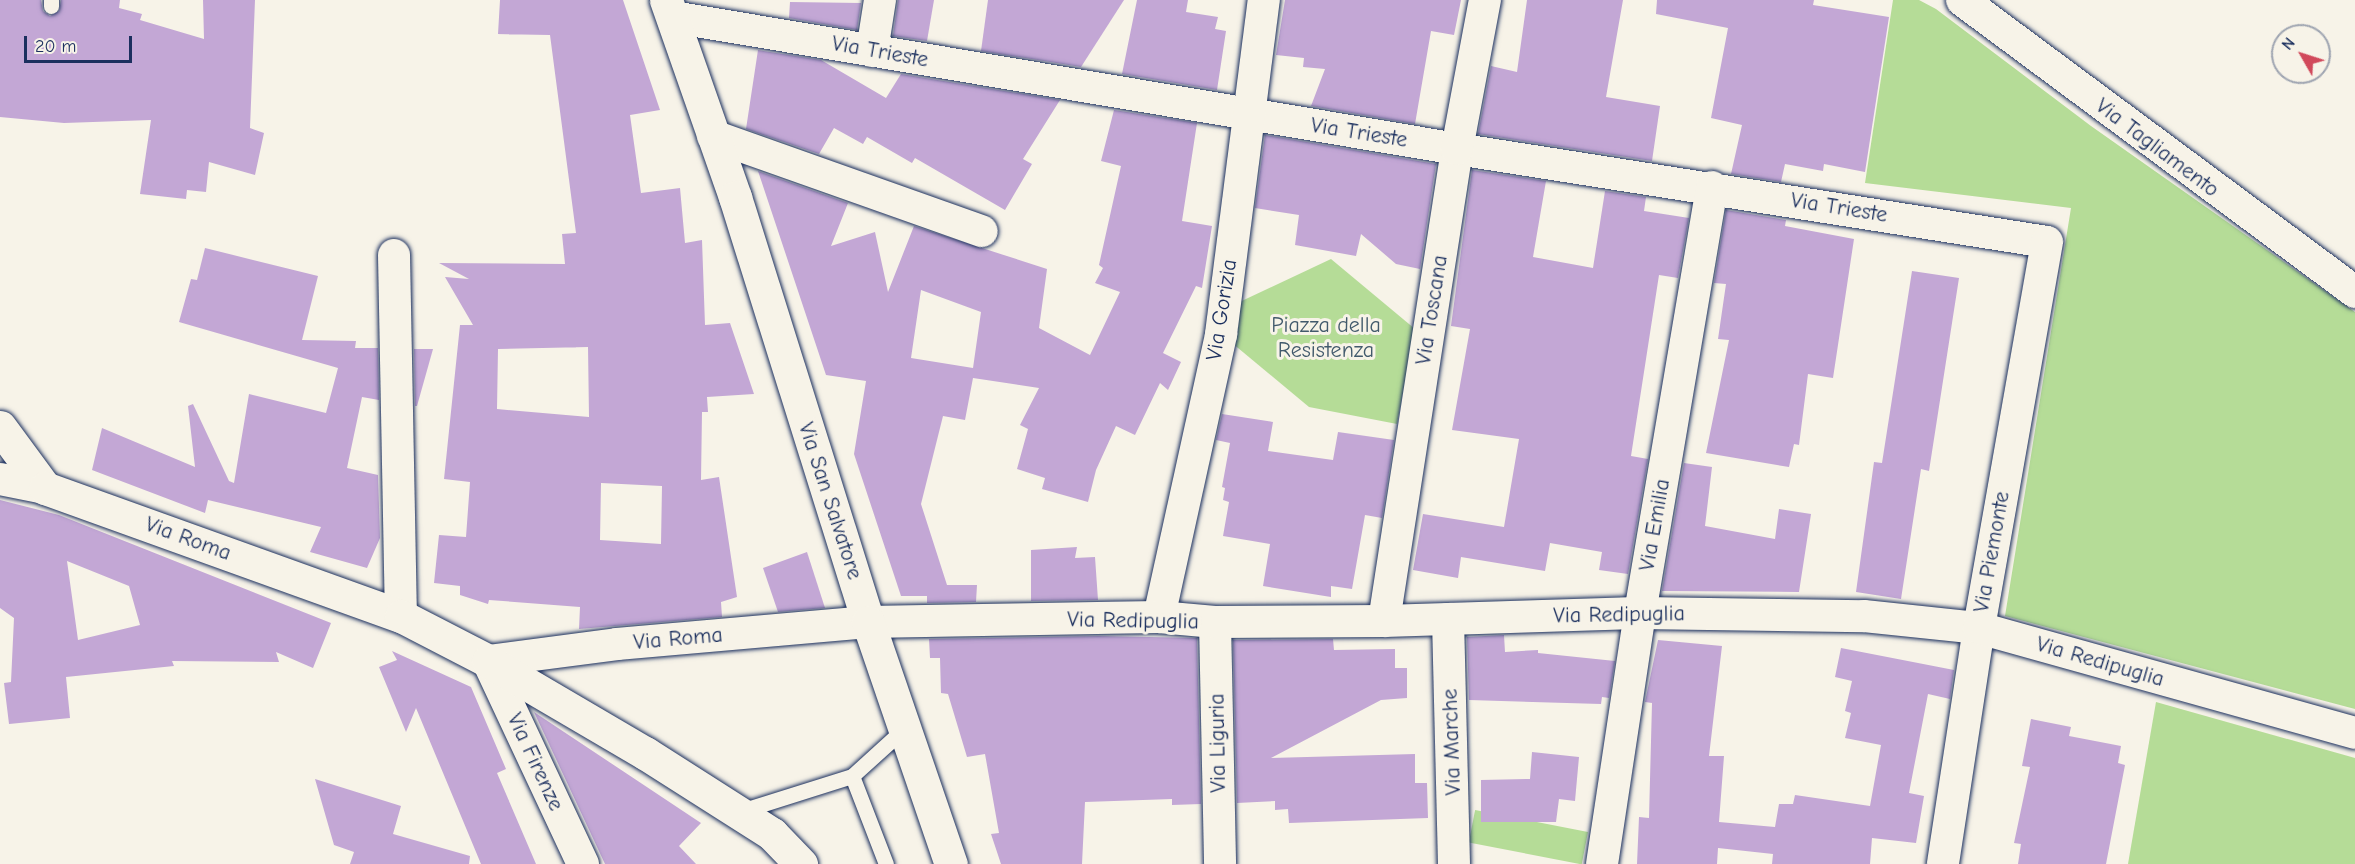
<!DOCTYPE html>
<html>
<head>
<meta charset="utf-8">
<style>
	body { margin:0 }
	#map { position:relative; width:2355px; height:864px; overflow:hidden; background:#f7f3e8; font-family:"Comic Neue",sans-serif }
	div>[style] { position:absolute }
	[style*='--x'] { left:calc(var(--x)*1px); top:calc(var(--y)*1px); width:calc(var(--w)*1px); rotate:calc(var(--a)*1deg) }
	.green>* { inset:0; background:#b5dc97; transform-origin:0 0 }
	.building>* { inset:0; background:#c3a7d5 }
	.roads { filter:drop-shadow(0 0 2px #1b2f5e) drop-shadow(0 0 2px #1b2f5e) }
	.lane>* { height:15px; margin:-7.5px; padding:0 7.5px; transform-origin:7.5px; border-radius:7.5px; background:#f7f3e8 }
	.street>* { height:32px; margin:-16px; padding:0 16px; transform-origin:16px; border-radius:16px; background:#f7f3e8 }
	.secondary>* { height:33px; margin:-16.5px; padding:0 16.5px; transform-origin:16.5px; border-radius:16.5px; background:#f7f3e8 }
	span { translate:-50% -50%; white-space:nowrap; text-align:center; line-height:1.15; -webkit-text-stroke:6px #f7f3e8; paint-order:stroke }
	.street-label { font-size:22px; color:#1b2f5e }
	.park-label { font-size:22px; color:#425a6c }
	.north { position:absolute; left:2271px; top:24px; width:60px; height:60px; box-sizing:border-box; background:#f7f3e8; border:2px solid #9fa5b1; border-radius:50%; rotate:309deg; font-size:16px; font-weight:700; line-height:24px; text-align:center; color:#1b2f5e }
	.north::after { content:''; display:block; margin:auto; width:21px; height:27px; background:#d1495b; clip-path:polygon(50% 0,100% 100%,50% 72%,0 100%) }
	.scale { position:absolute; left:24px; top:36px; width:108px; height:27px; box-sizing:border-box; border:3px solid #1b2f5e; border-top:0; padding-left:8px; font-size:18px; line-height:21px; white-space:nowrap; color:#1b2f5e; -webkit-text-stroke:4px #f7f3e8; paint-order:stroke }
</style>
</head>
<body>
<div id="map">
	<div class="green">
		<div style="clip-path:polygon(1893px 0,1919px 0,1936px 9px,2091px 126px,2355px 312px,2355px 709px,2005px 616px,2071px 208px,1865px 183px)"></div>
		<div style="clip-path:polygon(1331px 259px,1415px 329px,1397px 424px,1309px 407px,1226px 338px,1231px 306px)"></div>
		<div style="clip-path:polygon(2156px 702px,2355px 758px,2355px 864px,2128px 864px)"></div>
		<div style="left:1588px;top:832px;width:33px;height:115px;rotate:101deg"></div>
	</div>
	<div class="building">
		<div style="clip-path:polygon(0 0,41px 0,43px 11px,50px 16px,59px 11px,61px 0,120px 0,119px 8px,142px 14px,140px 20px,204px 39px,203px 0,255px 0,250px 128px,264px 133px,255px 175px,209px 162px,206px 192px,187px 190px,186px 199px,140px 194px,151px 120px,64px 123px,0 117px)"></div>
		<div style="clip-path:polygon(evenodd,500px 0,623px 0,660px 110px,630px 115px,641px 193px,680px 188px,685px 243px,702px 240px,705px 325px,730px 323px,754px 394px,707px 397px,708px 412px,702px 412px,701px 480px,719px 477px,737px 597px,721px 602px,722px 617px,579px 629px,580px 607px,489px 600px,488px 604px,460px 595px,460px 586px,434px 583px,439px 535px,466px 537px,470px 482px,444px 479px,460px 325px,473px 325px,445px 277px,469px 279px,439px 263px,565px 264px,562px 234px,576px 233px,550px 35px,498px 34px,500px 0,588px 347px,589px 417px,497px 409px,498px 349px,588px 347px,500px 0,601px 483px,662px 486px,661px 544px,600px 540px,601px 483px)"></div>
		<div style="clip-path:polygon(898px 0,934px 0,927px 41px,893px 36px)"></div>
		<div style="clip-path:polygon(988px 0,1124px 0,1081px 67px,981px 51px)"></div>
		<div style="clip-path:polygon(1137px 0,1188px 0,1186px 12px,1218px 17px,1215px 29px,1226px 31px,1217px 90px,1122px 74px)"></div>
		<div style="clip-path:polygon(1285px 0,1461px 0,1454px 35px,1431px 31px,1415px 124px,1311px 106px,1325px 69px,1303px 67px,1304px 58px,1276px 55px)"></div>
		<div style="clip-path:polygon(1527px 0,1623px 0,1606px 97px,1660px 106px,1652px 161px,1478px 134px,1491px 66px,1517px 72px)"></div>
		<div style="clip-path:polygon(1657px 0,1814px 0,1813px 5px,1889px 17px,1865px 172px,1824px 164px,1823px 171px,1785px 164px,1781px 182px,1731px 174px,1742px 125px,1711px 118px,1728px 28px,1656px 14px)"></div>
		<div style="clip-path:polygon(790px 2px,861px 3px,857px 30px,789px 18px)"></div>
		<div style="clip-path:polygon(758px 50px,821px 60px,886px 98px,901px 74px,1060px 100px,1023px 159px,1032px 164px,1005px 210px,915px 158px,912px 163px,867px 137px,863px 144px,834px 128px,819px 154px,746px 129px)"></div>
		<div style="clip-path:polygon(evenodd,1114px 110px,1197px 123px,1182px 221px,1212px 226px,1202px 288px,1196px 286px,1163px 353px,1181px 362px,1168px 390px,1160px 383px,1135px 435px,1116px 426px,1096px 470px,1088px 502px,1042px 489px,1045px 478px,1017px 469px,1028px 429px,1020px 425px,1039px 388px,973px 378px,965px 420px,943px 416px,921px 504px,947px 585px,977px 585px,976px 602px,927px 603px,927px 596px,901px 596px,854px 454px,866px 381px,826px 375px,758px 171px,848px 203px,831px 246px,875px 232px,888px 292px,914px 226px,1047px 269px,1039px 328px,1090px 355px,1120px 292px,1095px 283px,1103px 268px,1099px 265px,1121px 166px,1101px 161px,1114px 110px,921px 290px,981px 312px,973px 368px,911px 358px,921px 290px)"></div>
		<div style="clip-path:polygon(1265px 135px,1436px 164px,1420px 269px,1396px 264px,1361px 234px,1356px 256px,1295px 245px,1299px 215px,1255px 208px)"></div>
		<div style="clip-path:polygon(1472px 170px,1546px 181px,1533px 257px,1593px 268px,1605px 191px,1646px 197px,1644px 211px,1689px 218px,1678px 278px,1659px 275px,1631px 456px,1648px 459px,1628px 574px,1599px 570px,1602px 552px,1550px 543px,1545px 571px,1461px 557px,1458px 578px,1413px 570px,1423px 514px,1504px 527px,1519px 439px,1452px 430px,1470px 329px,1451px 326px)"></div>
		<div style="clip-path:polygon(1726px 210px,1786px 220px,1785px 226px,1854px 239px,1833px 378px,1808px 374px,1799px 445px,1794px 444px,1789px 467px,1706px 453px,1729px 340px,1718px 339px,1726px 284px,1714px 283px)"></div>
		<div style="clip-path:polygon(205px 248px,318px 276px,302px 340px,356px 341px,355px 348px,378px 348px,379px 400px,362px 397px,347px 468px,378px 475px,380px 538px,367px 568px,310px 552px,321px 527px,208px 500px,205px 513px,92px 470px,102px 428px,195px 467px,188px 406px,193px 404px,229px 481px,234px 483px,249px 394px,326px 413px,338px 368px,179px 322px,191px 279px,197px 280px)"></div>
		<div style="clip-path:polygon(1912px 271px,1959px 278px,1929px 471px,1921px 469px,1901px 599px,1856px 592px,1874px 462px,1882px 463px)"></div>
		<div style="clip-path:polygon(414px 349px,433px 349px,417px 406px,415px 406px)"></div>
		<div style="clip-path:polygon(1222px 414px,1273px 422px,1268px 451px,1333px 460px,1338px 432px,1394px 440px,1382px 518px,1365px 515px,1352px 589px,1331px 586px,1331px 597px,1263px 586px,1270px 544px,1223px 536px,1229px 502px,1223px 500px,1225px 488px,1222px 487px,1230px 443px,1216px 440px)"></div>
		<div style="clip-path:polygon(1684px 463px,1712px 467px,1705px 526px,1775px 539px,1779px 509px,1811px 514px,1799px 592px,1662px 591px)"></div>
		<div style="clip-path:polygon(evenodd,0 500px,59px 515px,331px 623px,313px 668px,276px 652px,279px 662px,172px 661px,174px 666px,66px 677px,70px 718px,9px 724px,4px 683px,11px 682px,14px 618px,0 608px,0 500px,67px 561px,129px 586px,140px 625px,78px 640px,67px 561px)"></div>
		<div style="clip-path:polygon(1077px 547px,1075px 558px,1095px 557px,1098px 600px,1031px 601px,1031px 550px)"></div>
		<div style="clip-path:polygon(807px 552px,825px 608px,778px 612px,763px 568px)"></div>
		<div style="clip-path:polygon(1504px 635px,1505px 652px,1538px 650px,1538px 653px,1615px 661px,1609px 698px,1602px 697px,1601px 704px,1469px 700px,1467px 637px)"></div>
		<div style="clip-path:polygon(1099px 636px,1197px 638px,1201px 804px,1172px 805px,1172px 799px,1085px 802px,1082px 864px,1001px 864px,991px 834px,999px 833px,985px 754px,967px 757px,948px 694px,941px 693px,940px 658px,930px 658px,929px 639px)"></div>
		<div style="clip-path:polygon(1333px 639px,1334px 650px,1395px 649px,1395px 668px,1407px 668px,1407px 698px,1381px 700px,1271px 758px,1415px 754px,1415px 783px,1427px 783px,1428px 818px,1289px 823px,1288px 809px,1275px 810px,1275px 801px,1237px 803px,1233px 640px)"></div>
		<div style="clip-path:polygon(1658px 640px,1722px 646px,1709px 756px,1724px 756px,1719px 822px,1775px 827px,1779px 804px,1793px 804px,1795px 795px,1870px 806px,1881px 745px,1845px 738px,1851px 713px,1845px 711px,1852px 681px,1835px 677px,1841px 648px,1954px 670px,1950px 699px,1928px 694px,1909px 793px,1924px 796px,1916px 843px,1872px 838px,1870px 864px,1772px 864px,1773px 854px,1718px 848px,1717px 864px,1637px 864px,1639px 817px,1649px 818px,1652px 703px,1645px 702px)"></div>
		<div style="clip-path:polygon(392px 651px,471px 687px,506px 769px,497px 773px,536px 864px,481px 864px,416px 708px,406px 732px,379px 667px,397px 660px)"></div>
		<div style="clip-path:polygon(534px 712px,701px 823px,679px 846px,696px 864px,605px 864px)"></div>
		<div style="clip-path:polygon(2031px 719px,2071px 727px,2069px 736px,2121px 746px,2118px 763px,2125px 765px,2106px 864px,2018px 864px,2021px 844px,2014px 843px,2030px 767px,2022px 766px)"></div>
		<div style="clip-path:polygon(1532px 752px,1579px 757px,1575px 801px,1559px 799px,1556px 822px,1481px 822px,1481px 780px,1530px 779px)"></div>
		<div style="clip-path:polygon(315px 779px,401px 806px,393px 834px,470px 856px,469px 864px,350px 864px,354px 852px,334px 845px)"></div>
	</div>
	<div class="roads">
		<div class="lane">
			<div style="--x:51;--y:6;--w:6;--a:-90"></div>
			<div style="--x:741;--y:811;--w:116;--a:-17.5"></div>
			<div style="--x:886;--y:864;--w:94;--a:-111.1"></div>
			<div style="--x:852;--y:776;--w:72;--a:-42.2"></div>
		</div>
		<div class="street">
			<div style="--x:1962;--y:0;--w:490;--a:36.6"></div>
			<div style="--x:673;--y:17;--w:795;--a:9.56"></div>
			<div style="--x:1457;--y:149;--w:597;--a:8.96"></div>
			<div style="--x:2047;--y:242;--w:392;--a:100"></div>
			<div style="--x:1979;--y:628;--w:239;--a:98.7"></div>
			<div style="--x:872;--y:51;--w:52;--a:-81.1"></div>
			<div style="--x:713;--y:136;--w:285;--a:19.5"></div>
			<div style="--x:394;--y:255;--w:361;--a:88.9"></div>
			<div style="--x:0;--y:479;--w:46;--a:11.3"></div>
			<div style="--x:1159;--y:617;--w:290;--a:-77.6"></div>
			<div style="--x:1221;--y:334;--w:337;--a:-82.7"></div>
			<div style="--x:1448;--y:619;--w:245;--a:88.6"></div>
			<div style="--x:1384;--y:621;--w:478;--a:-81.2"></div>
			<div style="--x:1457;--y:149;--w:152;--a:-79.4"></div>
			<div style="--x:1215;--y:622;--w:242;--a:88.8"></div>
			<div style="--x:583;--y:864;--w:224;--a:-115.1"></div>
			<div style="--x:488;--y:661;--w:130;--a:-7.5"></div>
			<div style="--x:617;--y:644;--w:252;--a:-5"></div>
			<div style="--x:868;--y:622;--w:291;--a:-1"></div>
			<div style="--x:1159;--y:617;--w:56;--a:5.1"></div>
			<div style="--x:1215;--y:622;--w:169;--a:-0.3"></div>
			<div style="--x:1384;--y:621;--w:256;--a:-1.8"></div>
			<div style="--x:1640;--y:613;--w:224;--a:0.8"></div>
			<div style="--x:1864;--y:616;--w:116;--a:6"></div>
			<div style="--x:1979;--y:628;--w:390;--a:15.6"></div>
			<div style="--x:1602;--y:864;--w:254;--a:-81.4"></div>
			<div style="--x:1640;--y:613;--w:432;--a:-80.4"></div>
		</div>
		<div class="secondary">
			<div style="--x:666;--y:0;--w:209;--a:70.7"></div>
			<div style="--x:735;--y:197;--w:445;--a:72.6"></div>
			<div style="--x:868;--y:622;--w:256;--a:71.1"></div>
			<div style="--x:0;--y:427;--w:76;--a:53.6"></div>
			<div style="--x:45;--y:488;--w:378;--a:19.8"></div>
			<div style="--x:401;--y:616;--w:98;--a:27.3"></div>
			<div style="--x:488;--y:661;--w:182;--a:30.4"></div>
			<div style="--x:645;--y:753;--w:151;--a:32.5"></div>
			<div style="--x:772;--y:834;--w:42;--a:46"></div>
		</div>
	</div>
	<div class="street-label">
		<span style="left:880px;top:52px;rotate:10deg">Via Trieste</span>
		<span style="left:1359px;top:133px;rotate:9deg">Via Trieste</span>
		<span style="left:2157px;top:148px;rotate:37deg">Via Tagliamento</span>
		<span style="left:1839px;top:208px;rotate:9deg">Via Trieste</span>
		<span style="left:1222px;top:310px;rotate:-81deg">Via Gorizia</span>
		<span style="left:1432px;top:310px;rotate:-81deg">Via Toscana</span>
		<span style="left:830px;top:501px;rotate:72deg">Via San Salvatore</span>
		<span style="left:1655px;top:525px;rotate:-80deg">Via Emilia</span>
		<span style="left:188px;top:539px;rotate:20deg">Via Roma</span>
		<span style="left:1992px;top:552px;rotate:-80deg">Via Piemonte</span>
		<span style="left:1619px;top:615px;rotate:-1deg">Via Redipuglia</span>
		<span style="left:1133px;top:621px;rotate:1deg">Via Redipuglia</span>
		<span style="left:678px;top:639px;rotate:-5deg">Via Roma</span>
		<span style="left:2100px;top:662px;rotate:16deg">Via Redipuglia</span>
		<span style="left:1452px;top:742px;rotate:-92deg">Via Marche</span>
		<span style="left:1218px;top:743px;rotate:-91deg">Via Liguria</span>
		<span style="left:535px;top:762px;rotate:65deg">Via Firenze</span>
	</div>
	<div class="park-label">
		<span style="left:1326px;top:338px">Piazza della<br>Resistenza</span>
	</div>
	<div class="north">N</div>
	<div class="scale">20 m</div>
</div>
</body>
</html>
